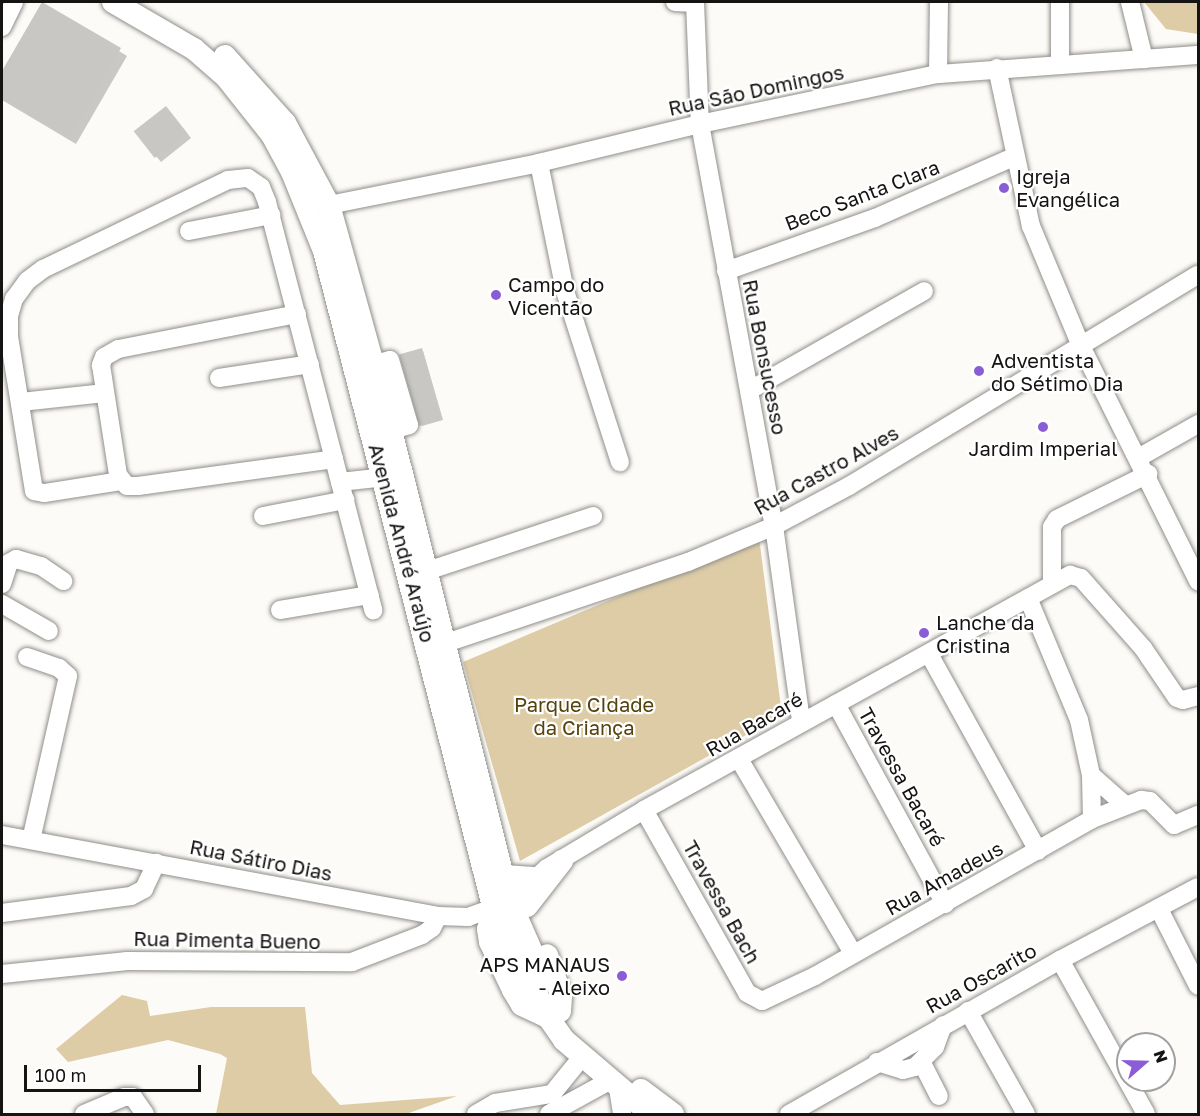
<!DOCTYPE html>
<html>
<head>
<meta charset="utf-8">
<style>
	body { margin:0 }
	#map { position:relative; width:1200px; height:1116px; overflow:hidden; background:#fdfbf7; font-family:"Golos Text",sans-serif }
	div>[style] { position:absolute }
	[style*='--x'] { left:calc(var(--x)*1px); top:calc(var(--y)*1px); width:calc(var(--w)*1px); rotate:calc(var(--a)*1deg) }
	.green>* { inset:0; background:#ddcca6 }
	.shadow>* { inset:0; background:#0003 }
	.building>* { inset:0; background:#c8c7c3; transform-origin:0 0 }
	.roads { filter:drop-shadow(0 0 2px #8f8e8a) drop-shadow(0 0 2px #8f8e8a) }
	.minor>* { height:18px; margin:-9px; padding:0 9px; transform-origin:9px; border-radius:9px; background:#fff }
	.major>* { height:22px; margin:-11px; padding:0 11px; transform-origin:11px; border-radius:11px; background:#fff }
	.dots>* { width:16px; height:16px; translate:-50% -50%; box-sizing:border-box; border:3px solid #fff; border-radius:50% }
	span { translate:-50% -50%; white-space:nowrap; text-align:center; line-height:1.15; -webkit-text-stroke:4.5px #fff; paint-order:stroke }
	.street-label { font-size:20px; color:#151413 }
	.poi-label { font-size:20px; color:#151413 }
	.left { translate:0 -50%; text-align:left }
	.right { translate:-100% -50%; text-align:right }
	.park-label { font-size:20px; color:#55420d }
	.frame { position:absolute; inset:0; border:3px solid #151413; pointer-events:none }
	.north { position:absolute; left:1116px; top:1032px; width:60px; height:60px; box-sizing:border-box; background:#fff; border:2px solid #a1a1a1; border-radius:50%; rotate:70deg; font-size:16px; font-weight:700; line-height:24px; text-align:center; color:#151413 }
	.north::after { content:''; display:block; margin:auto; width:21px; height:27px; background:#8a5dd7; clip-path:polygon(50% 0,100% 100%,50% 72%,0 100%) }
	.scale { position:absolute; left:24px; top:1065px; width:177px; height:27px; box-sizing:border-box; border:3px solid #151413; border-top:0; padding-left:8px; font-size:18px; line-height:21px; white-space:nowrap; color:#151413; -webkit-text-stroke:4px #fff; paint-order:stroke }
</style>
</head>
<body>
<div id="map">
	<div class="green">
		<div style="clip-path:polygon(1144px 2px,1198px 2px,1198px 34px,1166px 29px)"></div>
		<div style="clip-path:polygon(759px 537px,782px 715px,520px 861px,463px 662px)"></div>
		<div style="clip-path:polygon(122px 995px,147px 1001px,150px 1016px,211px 1007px,305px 1007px,312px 1073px,340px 1105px,457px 1096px,406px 1114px,216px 1114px,227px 1058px,220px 1054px,168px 1040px,68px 1062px,56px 1049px)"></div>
	</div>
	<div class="shadow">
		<div style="clip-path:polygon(42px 3px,127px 56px,76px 144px,2px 100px,2px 74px)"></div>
		<div style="clip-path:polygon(171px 113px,191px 138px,161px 162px,135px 131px)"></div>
		<div style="clip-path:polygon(423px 351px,443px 420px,422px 426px,421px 425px)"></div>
	</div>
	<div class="building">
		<div style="clip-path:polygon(42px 2px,121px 48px,69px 138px,2px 99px,2px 71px)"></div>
		<div style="left:166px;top:106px;width:34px;height:41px;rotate:52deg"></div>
		<div style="left:422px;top:348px;width:74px;height:24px;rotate:74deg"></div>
	</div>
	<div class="roads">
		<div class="minor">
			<div style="--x:675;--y:2;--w:20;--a:3"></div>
			<div style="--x:695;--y:2;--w:122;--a:87.7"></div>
			<div style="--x:700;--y:124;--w:409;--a:79.6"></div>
			<div style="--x:774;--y:526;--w:197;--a:82.1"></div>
			<div style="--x:1130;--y:2;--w:59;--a:76.2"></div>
			<div style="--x:2;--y:27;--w:28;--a:-64"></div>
			<div style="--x:1060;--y:65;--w:63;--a:-90"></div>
			<div style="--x:997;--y:68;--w:162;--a:77.9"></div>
			<div style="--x:1031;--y:226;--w:130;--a:67.4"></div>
			<div style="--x:1081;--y:346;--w:263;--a:63.5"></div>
			<div style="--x:938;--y:74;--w:72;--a:-89.2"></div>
			<div style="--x:539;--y:163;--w:131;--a:78.5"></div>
			<div style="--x:565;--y:291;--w:180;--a:72.2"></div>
			<div style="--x:329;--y:205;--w:214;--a:-11.3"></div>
			<div style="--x:539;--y:163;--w:166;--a:-13.6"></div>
			<div style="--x:700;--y:124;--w:243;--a:-11.9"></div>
			<div style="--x:938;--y:74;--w:261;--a:-4.2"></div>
			<div style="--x:189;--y:231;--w:84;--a:-11"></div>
			<div style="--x:726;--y:271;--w:158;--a:-19.6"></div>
			<div style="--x:875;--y:218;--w:151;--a:-23.8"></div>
			<div style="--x:297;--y:314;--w:182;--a:168.9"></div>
			<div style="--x:118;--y:349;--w:16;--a:150"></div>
			<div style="--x:104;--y:357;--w:9;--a:111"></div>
			<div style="--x:101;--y:365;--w:111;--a:81.2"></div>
			<div style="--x:118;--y:475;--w:14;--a:51"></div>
			<div style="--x:127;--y:486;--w:11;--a:0"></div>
			<div style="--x:138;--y:486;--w:198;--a:-7.8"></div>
			<div style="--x:373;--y:364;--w:17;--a:-13"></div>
			<div style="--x:390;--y:360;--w:68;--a:73.7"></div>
			<div style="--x:409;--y:425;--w:19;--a:162"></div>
			<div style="--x:219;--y:378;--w:92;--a:-8.7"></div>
			<div style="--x:750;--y:390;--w:200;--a:-29.6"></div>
			<div style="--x:21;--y:402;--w:84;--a:-6.1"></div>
			<div style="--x:1138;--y:458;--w:69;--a:-29.5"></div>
			<div style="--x:121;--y:481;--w:78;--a:171.1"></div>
			<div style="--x:44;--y:493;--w:10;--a:-169"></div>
			<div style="--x:34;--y:491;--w:156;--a:-99.2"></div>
			<div style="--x:9;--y:337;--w:21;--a:-90"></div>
			<div style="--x:9;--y:316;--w:18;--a:-74"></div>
			<div style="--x:14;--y:299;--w:22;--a:-54"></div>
			<div style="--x:27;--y:281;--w:20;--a:-37"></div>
			<div style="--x:43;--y:269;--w:205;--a:-25.7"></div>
			<div style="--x:228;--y:180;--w:20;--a:-6"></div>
			<div style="--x:248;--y:178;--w:16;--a:35"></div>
			<div style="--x:261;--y:187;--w:16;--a:68"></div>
			<div style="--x:267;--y:202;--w:422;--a:75.4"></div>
			<div style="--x:340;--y:482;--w:46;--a:-6.2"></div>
			<div style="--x:263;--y:516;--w:84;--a:-11"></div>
			<div style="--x:427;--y:571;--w:175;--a:-18.3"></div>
			<div style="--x:1052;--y:583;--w:56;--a:-90"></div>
			<div style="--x:1052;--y:527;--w:9;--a:-58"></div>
			<div style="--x:1057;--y:519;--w:102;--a:-26.3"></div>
			<div style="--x:2;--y:584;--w:22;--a:-72"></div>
			<div style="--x:9;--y:563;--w:8;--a:-30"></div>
			<div style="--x:16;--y:559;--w:26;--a:16"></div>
			<div style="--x:41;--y:566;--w:27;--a:34"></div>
			<div style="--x:1028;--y:598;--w:132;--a:67.3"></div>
			<div style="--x:1079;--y:720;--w:56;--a:77.7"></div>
			<div style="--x:1091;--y:775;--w:44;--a:88.7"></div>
			<div style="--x:2;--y:604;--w:54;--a:29.9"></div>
			<div style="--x:280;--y:610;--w:91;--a:-9.5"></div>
			<div style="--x:446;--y:643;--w:255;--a:-18.5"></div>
			<div style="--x:688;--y:562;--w:93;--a:-22.7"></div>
			<div style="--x:774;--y:526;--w:85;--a:-28.1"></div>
			<div style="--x:849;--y:486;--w:408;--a:-31.2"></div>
			<div style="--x:929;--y:654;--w:225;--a:61"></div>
			<div style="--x:27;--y:657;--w:34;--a:19"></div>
			<div style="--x:59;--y:668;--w:12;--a:42"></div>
			<div style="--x:68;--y:676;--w:168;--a:102.7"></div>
			<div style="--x:836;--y:704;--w:228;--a:61.4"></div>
			<div style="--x:739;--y:759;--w:225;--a:59.6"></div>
			<div style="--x:1091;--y:775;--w:45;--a:41.4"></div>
			<div style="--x:644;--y:810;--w:210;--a:60.6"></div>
			<div style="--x:747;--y:993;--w:17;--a:28"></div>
			<div style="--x:762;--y:1001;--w:59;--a:-25.3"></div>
			<div style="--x:815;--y:976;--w:318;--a:-29.5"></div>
			<div style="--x:1092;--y:819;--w:53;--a:-21.2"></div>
			<div style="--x:1141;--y:800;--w:9;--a:6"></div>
			<div style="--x:1150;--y:801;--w:34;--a:45"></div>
			<div style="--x:1174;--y:825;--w:26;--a:-23"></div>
			<div style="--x:2;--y:835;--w:443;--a:10.5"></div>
			<div style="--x:438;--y:916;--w:30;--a:2"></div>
			<div style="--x:468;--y:917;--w:45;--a:-19.7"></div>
			<div style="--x:510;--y:902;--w:50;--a:-42.6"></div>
			<div style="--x:547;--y:868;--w:113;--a:-30.9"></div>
			<div style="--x:644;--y:810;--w:487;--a:-28.9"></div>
			<div style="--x:1070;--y:575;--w:11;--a:15"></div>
			<div style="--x:1081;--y:578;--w:94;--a:48.5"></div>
			<div style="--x:1143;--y:648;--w:60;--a:55.8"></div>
			<div style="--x:1177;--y:698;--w:6;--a:18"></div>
			<div style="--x:1183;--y:700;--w:16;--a:-15"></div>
			<div style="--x:1159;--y:909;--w:86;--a:63.1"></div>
			<div style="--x:2;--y:913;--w:130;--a:-7.5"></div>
			<div style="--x:131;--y:896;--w:15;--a:-28"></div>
			<div style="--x:144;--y:889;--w:29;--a:-65"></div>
			<div style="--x:1060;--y:960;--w:176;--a:60.8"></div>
			<div style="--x:2;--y:974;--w:126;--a:-5.9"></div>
			<div style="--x:127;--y:961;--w:225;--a:0.3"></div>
			<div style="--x:352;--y:962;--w:75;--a:-21.1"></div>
			<div style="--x:422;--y:935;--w:12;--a:-35"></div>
			<div style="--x:432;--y:928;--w:13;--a:-63"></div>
			<div style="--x:968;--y:1011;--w:118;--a:60.6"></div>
			<div style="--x:877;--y:1062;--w:27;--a:17"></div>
			<div style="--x:903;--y:1070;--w:12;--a:-14"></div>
			<div style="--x:915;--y:1067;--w:28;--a:-45"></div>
			<div style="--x:935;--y:1047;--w:23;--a:-70"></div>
			<div style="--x:922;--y:1063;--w:37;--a:63"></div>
			<div style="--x:618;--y:1088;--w:26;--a:81"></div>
			<div style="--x:84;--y:1114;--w:43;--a:-23"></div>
			<div style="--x:124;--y:1097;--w:9;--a:0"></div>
			<div style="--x:133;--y:1097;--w:21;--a:55"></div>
			<div style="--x:476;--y:1114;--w:22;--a:-30"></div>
			<div style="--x:495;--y:1103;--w:58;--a:-9"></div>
			<div style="--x:552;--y:1094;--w:48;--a:-51"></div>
			<div style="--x:549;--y:1114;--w:68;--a:-28.8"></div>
			<div style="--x:789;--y:1114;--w:312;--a:-29.6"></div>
			<div style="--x:1060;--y:960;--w:156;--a:-27.9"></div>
		</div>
		<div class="major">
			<div style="--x:113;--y:2;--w:94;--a:30.1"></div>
			<div style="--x:194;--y:49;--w:43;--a:41.2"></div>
			<div style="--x:226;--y:77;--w:74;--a:51.6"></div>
			<div style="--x:272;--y:135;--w:42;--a:61.6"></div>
			<div style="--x:292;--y:172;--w:85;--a:67.9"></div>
			<div style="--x:324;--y:251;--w:681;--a:75.53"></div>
			<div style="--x:494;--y:910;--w:120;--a:63.2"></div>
			<div style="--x:548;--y:1017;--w:28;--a:55"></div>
			<div style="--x:564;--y:1040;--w:114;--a:40.4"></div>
			<div style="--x:225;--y:56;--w:90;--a:48.2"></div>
			<div style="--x:285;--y:123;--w:93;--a:61.8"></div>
			<div style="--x:329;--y:205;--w:225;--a:74.5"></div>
			<div style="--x:389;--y:422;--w:495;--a:75.9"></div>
			<div style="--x:510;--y:902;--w:84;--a:66.2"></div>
			<div style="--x:504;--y:876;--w:29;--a:4"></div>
			<div style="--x:527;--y:906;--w:57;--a:-52.1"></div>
			<div style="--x:493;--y:912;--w:18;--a:106"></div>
			<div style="--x:488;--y:929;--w:13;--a:81"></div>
			<div style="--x:490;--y:942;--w:53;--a:64.4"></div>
			<div style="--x:513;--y:990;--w:17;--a:59"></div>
			<div style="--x:522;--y:1005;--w:29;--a:25"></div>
			<div style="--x:548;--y:1017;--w:13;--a:-27"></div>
			<div style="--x:560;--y:1011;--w:16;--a:-86"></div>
			<div style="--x:561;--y:995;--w:42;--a:-109.3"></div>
			<div style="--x:641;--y:1090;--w:40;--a:37"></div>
		</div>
	</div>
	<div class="dots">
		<div style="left:1004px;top:188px;background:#8a5dd7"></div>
		<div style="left:496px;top:295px;background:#8a5dd7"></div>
		<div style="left:979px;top:371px;background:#8a5dd7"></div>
		<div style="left:1043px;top:427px;background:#8a5dd7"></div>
		<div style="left:924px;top:633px;background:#8a5dd7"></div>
		<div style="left:622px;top:976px;background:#8a5dd7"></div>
	</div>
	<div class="street-label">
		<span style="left:756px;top:90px;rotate:-12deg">Rua São Domingos</span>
		<span style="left:862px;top:195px;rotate:-21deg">Beco Santa Clara</span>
		<span style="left:765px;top:357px;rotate:79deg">Rua Bonsucesso</span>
		<span style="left:826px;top:470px;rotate:-29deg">Rua Castro Alves</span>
		<span style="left:402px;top:543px;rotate:75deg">Avenida André Araújo</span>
		<span style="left:754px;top:724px;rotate:-30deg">Rua Bacaré</span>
		<span style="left:902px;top:777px;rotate:61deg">Travessa Bacaré</span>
		<span style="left:261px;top:860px;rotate:11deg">Rua Sátiro Dias</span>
		<span style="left:944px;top:878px;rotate:-29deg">Rua Amadeus</span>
		<span style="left:722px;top:902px;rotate:61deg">Travessa Bach</span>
		<span style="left:227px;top:940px;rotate:1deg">Rua Pimenta Bueno</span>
		<span style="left:981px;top:978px;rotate:-29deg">Rua Oscarito</span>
	</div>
	<div class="poi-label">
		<span class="left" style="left:1016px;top:188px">Igreja<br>Evangélica</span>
		<span class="left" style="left:508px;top:296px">Campo do<br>Vicentão</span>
		<span class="left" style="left:991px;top:372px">Adventista<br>do Sétimo Dia</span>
		<span style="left:1043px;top:448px">Jardim Imperial</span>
		<span class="left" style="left:936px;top:634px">Lanche da<br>Cristina</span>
		<span class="right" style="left:610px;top:976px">APS MANAUS<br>- Aleixo</span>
	</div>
	<div class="park-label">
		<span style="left:584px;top:716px">Parque CIdade<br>da Criança</span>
	</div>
	<div class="frame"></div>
	<div class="north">N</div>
	<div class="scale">100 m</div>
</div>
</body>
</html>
